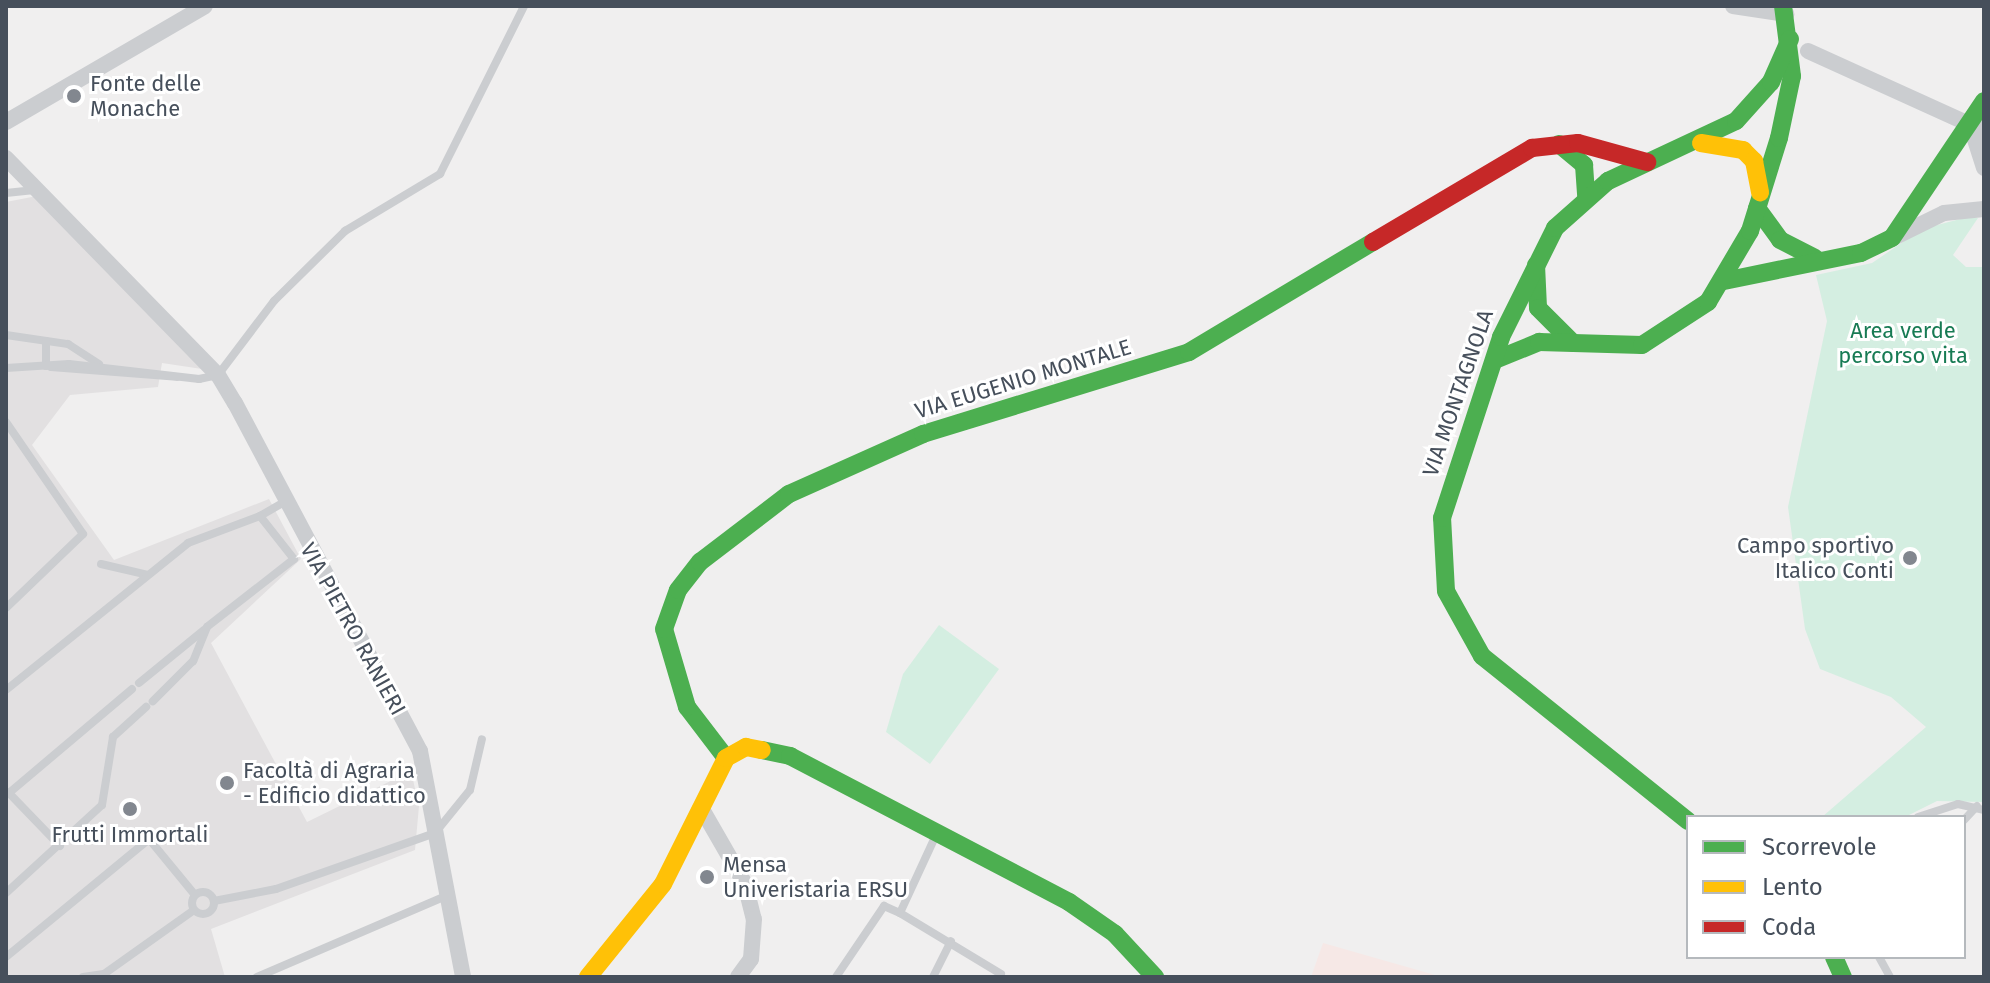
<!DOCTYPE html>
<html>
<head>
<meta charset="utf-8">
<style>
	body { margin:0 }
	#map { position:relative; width:1990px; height:983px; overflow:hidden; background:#f0efef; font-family:"Fira Sans",sans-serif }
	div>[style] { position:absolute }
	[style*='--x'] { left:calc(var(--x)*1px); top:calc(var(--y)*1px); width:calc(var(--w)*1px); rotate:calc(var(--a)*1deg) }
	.education>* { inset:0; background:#e2e0e1 }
	.medical>* { inset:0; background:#f6e8e6 }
	.green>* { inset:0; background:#d4eee1 }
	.lane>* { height:8px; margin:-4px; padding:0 4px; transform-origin:4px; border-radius:4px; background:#cbcdd0 }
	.lane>.ring { margin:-4px; padding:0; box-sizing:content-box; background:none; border:8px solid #cbcdd0; border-radius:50% }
	.street>* { height:16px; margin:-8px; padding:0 8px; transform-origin:8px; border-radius:8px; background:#cbcdd0 }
	.fast>* { height:18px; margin:-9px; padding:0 9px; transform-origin:9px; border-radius:9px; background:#4caf50 }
	.slow>* { height:18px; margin:-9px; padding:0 9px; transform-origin:9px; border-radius:9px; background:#ffc107 }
	.jam>* { height:18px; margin:-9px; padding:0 9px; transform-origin:9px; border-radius:9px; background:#c62828 }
	.dots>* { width:22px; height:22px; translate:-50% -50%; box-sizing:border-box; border:4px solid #fff; border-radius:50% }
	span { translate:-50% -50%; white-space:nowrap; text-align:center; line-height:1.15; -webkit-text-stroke:6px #fff; paint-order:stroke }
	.poi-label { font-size:22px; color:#464f5b }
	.left { translate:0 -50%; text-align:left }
	.right { translate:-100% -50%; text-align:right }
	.park-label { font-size:22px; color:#187b54 }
	.street-label { font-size:22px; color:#464f5b }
	.frame { position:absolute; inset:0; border:8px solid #464f5b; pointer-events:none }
	.legend { position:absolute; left:1686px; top:815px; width:280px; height:144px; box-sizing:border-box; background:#fff; border:2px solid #b5b9bd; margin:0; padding:10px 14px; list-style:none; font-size:24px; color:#464f5b }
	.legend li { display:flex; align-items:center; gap:16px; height:40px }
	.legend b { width:40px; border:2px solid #b5b9bd }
</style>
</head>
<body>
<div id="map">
	<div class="education">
		<div style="clip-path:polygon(37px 196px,202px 369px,162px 363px,158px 387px,70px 395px,32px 445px,114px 560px,269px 499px,301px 559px,211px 643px,307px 822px,411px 771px,419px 806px,415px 850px,211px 929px,225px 977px,6px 977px,6px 202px)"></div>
	</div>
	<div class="medical">
		<div style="clip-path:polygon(1323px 943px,1442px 977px,1311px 977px)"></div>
	</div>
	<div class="green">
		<div style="clip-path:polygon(1964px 218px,1978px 218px,1953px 255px,1966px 267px,1984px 267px,1984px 802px,1937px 801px,1905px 817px,1822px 817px,1926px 727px,1891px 697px,1820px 669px,1805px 629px,1788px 507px,1827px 321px,1816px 275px,1872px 263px,1922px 229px)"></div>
		<div style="clip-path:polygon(939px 625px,999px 669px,930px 764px,886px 732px,903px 674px)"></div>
	</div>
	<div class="lane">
		<div style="--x:6;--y:193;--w:31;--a:-6"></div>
		<div style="--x:6;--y:335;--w:63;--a:8.3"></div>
		<div style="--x:68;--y:344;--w:37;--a:33"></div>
		<div style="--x:46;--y:366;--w:25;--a:-90"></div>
		<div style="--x:51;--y:367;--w:126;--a:4.5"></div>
		<div style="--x:6;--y:368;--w:63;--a:-3.6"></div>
		<div style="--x:69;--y:364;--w:131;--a:6.6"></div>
		<div style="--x:199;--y:379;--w:19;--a:-12"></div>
		<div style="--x:218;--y:375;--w:93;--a:-52.9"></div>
		<div style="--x:274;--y:301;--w:100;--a:-44.6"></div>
		<div style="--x:345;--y:231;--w:111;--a:-31"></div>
		<div style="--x:440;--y:174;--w:188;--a:-63.4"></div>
		<div style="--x:6;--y:422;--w:136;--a:55.5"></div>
		<div style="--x:83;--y:534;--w:107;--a:136.1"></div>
		<div style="--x:260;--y:516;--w:28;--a:-30"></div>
		<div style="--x:101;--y:564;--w:48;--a:13.2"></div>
		<div style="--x:139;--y:683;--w:84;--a:-39.2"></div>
		<div style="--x:6;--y:690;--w:234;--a:-38.9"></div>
		<div style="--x:188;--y:543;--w:77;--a:-20.6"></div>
		<div style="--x:260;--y:516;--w:55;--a:51.7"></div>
		<div style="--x:294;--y:559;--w:110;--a:142"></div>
		<div style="--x:207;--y:627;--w:37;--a:112"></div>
		<div style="--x:193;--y:661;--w:57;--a:135"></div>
		<div style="--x:1918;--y:817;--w:42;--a:-18"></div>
		<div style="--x:1958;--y:804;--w:27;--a:13"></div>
		<div style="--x:1964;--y:820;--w:19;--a:-47"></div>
		<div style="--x:936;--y:835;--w:86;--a:114.8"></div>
		<div style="--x:900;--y:913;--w:118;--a:31.1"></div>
		<div style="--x:60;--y:846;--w:74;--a:-133.9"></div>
		<div style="--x:9;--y:793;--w:161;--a:-40.2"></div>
		<div class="ring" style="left:192px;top:892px;width:14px;height:14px"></div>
		<div style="--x:6;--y:893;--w:130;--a:-42.5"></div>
		<div style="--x:102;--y:805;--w:69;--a:-80.8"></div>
		<div style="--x:113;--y:737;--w:45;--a:-42.3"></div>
		<div style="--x:214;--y:901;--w:63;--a:-11"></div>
		<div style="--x:276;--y:889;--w:169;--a:-19.4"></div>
		<div style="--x:435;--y:833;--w:55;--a:-50.9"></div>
		<div style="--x:470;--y:790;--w:52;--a:-76.8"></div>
		<div style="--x:6;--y:957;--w:185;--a:-39.5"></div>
		<div style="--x:149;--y:839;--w:72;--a:50.6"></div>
		<div style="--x:1879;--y:957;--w:23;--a:61"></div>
		<div style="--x:83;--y:977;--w:21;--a:-8"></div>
		<div style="--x:104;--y:974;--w:110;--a:-35.4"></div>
		<div style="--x:257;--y:977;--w:203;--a:-23.2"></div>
		<div style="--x:836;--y:977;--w:86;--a:-55.9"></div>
		<div style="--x:884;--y:906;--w:17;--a:24"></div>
		<div style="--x:933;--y:977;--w:40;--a:-63.4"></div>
	</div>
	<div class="street">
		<div style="--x:1733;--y:6;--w:54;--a:8.6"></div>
		<div style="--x:1808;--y:51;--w:193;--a:24.4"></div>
		<div style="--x:6;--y:122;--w:230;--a:-30.2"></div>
		<div style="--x:1970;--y:124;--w:46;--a:72.3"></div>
		<div style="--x:6;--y:158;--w:303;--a:45.7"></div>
		<div style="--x:218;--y:375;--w:33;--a:59"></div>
		<div style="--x:235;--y:403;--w:394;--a:62"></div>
		<div style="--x:420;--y:751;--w:230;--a:79.2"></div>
		<div style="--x:1893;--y:238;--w:57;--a:-26.1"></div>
		<div style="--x:1944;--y:213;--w:40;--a:-5.7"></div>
		<div style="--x:703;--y:811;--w:84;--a:60.1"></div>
		<div style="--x:745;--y:884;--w:36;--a:76"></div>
		<div style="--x:754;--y:919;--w:40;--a:94.3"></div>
		<div style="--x:751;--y:959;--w:22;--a:126"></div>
	</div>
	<div class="fast">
		<div style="--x:1559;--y:144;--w:33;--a:40"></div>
		<div style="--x:1584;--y:165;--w:31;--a:86"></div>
		<div style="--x:1757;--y:208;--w:39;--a:54"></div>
		<div style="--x:1780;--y:240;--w:39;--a:27"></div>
		<div style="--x:1536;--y:265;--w:43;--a:87.3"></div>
		<div style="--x:1538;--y:308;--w:49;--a:45"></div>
		<div style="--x:1724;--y:281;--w:140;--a:-11.6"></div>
		<div style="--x:1861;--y:253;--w:34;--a:-26"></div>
		<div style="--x:1892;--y:238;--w:165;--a:-56.1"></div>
		<div style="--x:1495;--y:360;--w:48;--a:-22.2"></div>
		<div style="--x:1539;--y:342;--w:103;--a:1.7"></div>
		<div style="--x:1642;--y:345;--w:79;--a:-33.1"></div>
		<div style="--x:1708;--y:302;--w:82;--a:-59.4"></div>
		<div style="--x:1750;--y:231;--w:97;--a:-72.7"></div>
		<div style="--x:1779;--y:138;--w:63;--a:-78.2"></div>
		<div style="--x:1792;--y:76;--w:71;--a:-97.3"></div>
		<div style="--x:762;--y:750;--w:29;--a:12"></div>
		<div style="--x:790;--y:756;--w:315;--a:27.6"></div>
		<div style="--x:1069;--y:902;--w:56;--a:34.8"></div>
		<div style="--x:1115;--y:934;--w:59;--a:47.1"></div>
		<div style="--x:726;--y:758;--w:64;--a:-127.4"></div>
		<div style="--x:687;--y:707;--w:81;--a:-106.4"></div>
		<div style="--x:664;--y:629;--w:41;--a:-70.3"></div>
		<div style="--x:678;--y:590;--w:36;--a:-52"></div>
		<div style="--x:700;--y:562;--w:112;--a:-37.4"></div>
		<div style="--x:789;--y:494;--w:147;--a:-24.1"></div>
		<div style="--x:923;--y:434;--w:278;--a:-17.1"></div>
		<div style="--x:1189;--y:352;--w:214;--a:-30.9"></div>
		<div style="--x:1688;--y:821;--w:264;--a:-141.3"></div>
		<div style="--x:1482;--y:656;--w:74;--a:-119"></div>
		<div style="--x:1446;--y:591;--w:73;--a:-93.1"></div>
		<div style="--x:1442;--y:518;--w:190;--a:-71.9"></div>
		<div style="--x:1501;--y:337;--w:122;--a:-63.6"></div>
		<div style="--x:1555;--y:228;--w:71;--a:-41.6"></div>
		<div style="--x:1608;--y:181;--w:141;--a:-25.1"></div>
		<div style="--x:1736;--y:121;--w:52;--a:-48.1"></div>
		<div style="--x:1771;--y:82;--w:47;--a:-66.2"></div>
		<div style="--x:1834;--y:957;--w:22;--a:66"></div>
	</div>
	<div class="slow">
		<div style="--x:1701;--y:143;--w:43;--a:9.5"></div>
		<div style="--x:1743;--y:150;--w:16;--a:45"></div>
		<div style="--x:1754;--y:161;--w:32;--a:79"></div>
		<div style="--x:588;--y:977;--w:119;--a:-51.1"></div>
		<div style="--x:663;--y:884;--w:141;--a:-63.4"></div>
		<div style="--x:726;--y:758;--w:23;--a:-29"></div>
		<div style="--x:746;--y:747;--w:16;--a:11"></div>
	</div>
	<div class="jam">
		<div style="--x:1373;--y:242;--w:185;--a:-30.6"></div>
		<div style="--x:1532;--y:148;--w:46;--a:-6.2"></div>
		<div style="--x:1578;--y:143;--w:72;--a:15.4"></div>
	</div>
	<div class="dots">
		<div style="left:74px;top:96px;background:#82878f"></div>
		<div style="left:1910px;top:558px;background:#82878f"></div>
		<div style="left:227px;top:783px;background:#82878f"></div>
		<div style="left:130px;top:809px;background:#82878f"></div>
		<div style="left:707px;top:877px;background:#82878f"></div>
	</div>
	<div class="poi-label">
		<span class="left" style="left:90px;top:96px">Fonte delle<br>Monache</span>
		<span class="right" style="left:1894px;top:558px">Campo sportivo<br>Italico Conti</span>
		<span class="left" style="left:243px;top:783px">Facoltà di Agraria<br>- Edificio didattico</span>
		<span style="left:130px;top:835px">Frutti Immortali</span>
		<span class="left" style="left:723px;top:877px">Mensa<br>Univeristaria ERSU</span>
	</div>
	<div class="park-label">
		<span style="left:1903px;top:343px">Area verde<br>percorso vita</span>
	</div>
	<div class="street-label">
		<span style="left:1023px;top:379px;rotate:-17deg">VIA EUGENIO MONTALE</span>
		<span style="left:1458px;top:393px;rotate:-71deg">VIA MONTAGNOLA</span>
		<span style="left:353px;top:629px;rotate:61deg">VIA PIETRO RANIERI</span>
	</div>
	<div class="frame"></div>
	<ul class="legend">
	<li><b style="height:10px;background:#4caf50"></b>Scorrevole</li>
	<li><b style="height:10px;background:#ffc107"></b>Lento</li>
	<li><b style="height:10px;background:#c62828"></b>Coda</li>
	</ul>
</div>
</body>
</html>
